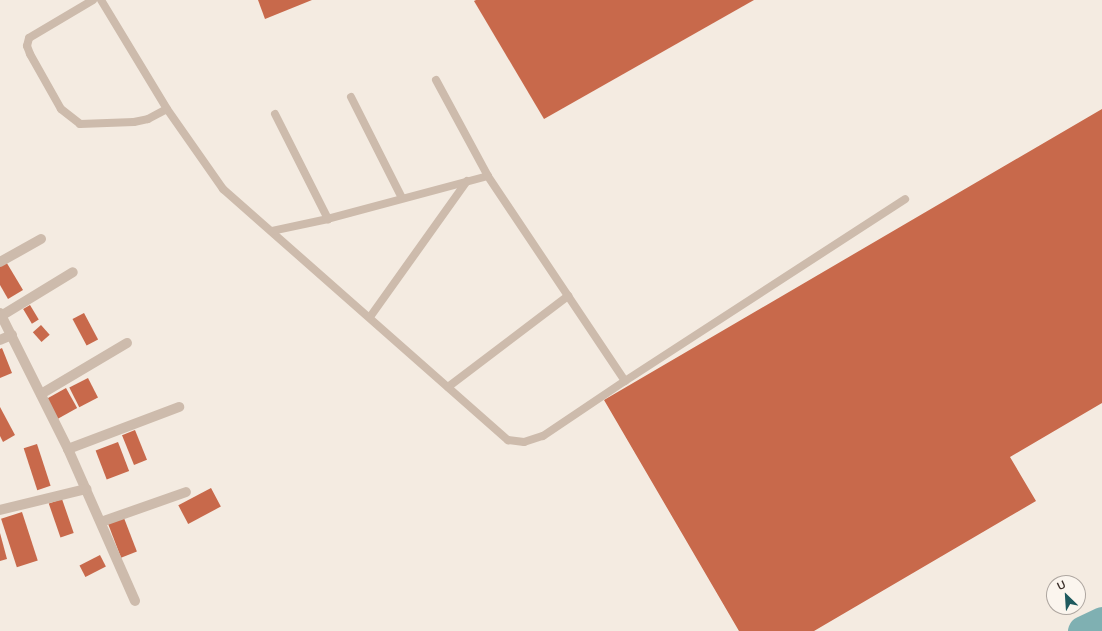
<!DOCTYPE html>
<html>
<head>
<meta charset="utf-8">
<style>
	body { margin:0 }
	#map { position:relative; width:1102px; height:631px; overflow:hidden; background:#f4ebe1; font-family:Mulish,sans-serif }
	div>[style] { position:absolute }
	[style*='--x'] { left:calc(var(--x)*1px); top:calc(var(--y)*1px); width:calc(var(--w)*1px); rotate:calc(var(--a)*1deg) }
	.river>* { height:31px; margin:-15.5px; padding:0 15.5px; transform-origin:15.5px; border-radius:15.5px; background:#7fb0b2 }
	.building>* { inset:0; background:#c8694b; transform-origin:0 0 }
	.lane>* { height:8px; margin:-4px; padding:0 4px; transform-origin:4px; border-radius:4px; background:#cdbbac }
	.street>* { height:10px; margin:-5px; padding:0 5px; transform-origin:5px; border-radius:5px; background:#cdbbac }
	span { translate:-50% -50%; white-space:nowrap; text-align:center; line-height:1.15; -webkit-text-stroke:4px #fbf5ee; paint-order:stroke }
	.north { position:absolute; left:1046px; top:575px; width:40px; height:40px; box-sizing:border-box; background:#fbf5ee; border:1px solid #aea6a0; border-radius:50%; rotate:335deg; font-size:11px; font-weight:700; line-height:16px; text-align:center; color:#3b302b }
	.north::after { content:''; display:block; margin:auto; width:14px; height:18px; background:#1f5a5e; clip-path:polygon(50% 0,100% 100%,50% 72%,0 100%) }
</style>
</head>
<body>
<div id="map">
	<div class="river">
		<div style="--x:1083;--y:631;--w:21;--a:-25"></div>
	</div>
	<div class="building">
		<div style="clip-path:polygon(258px 0,312px 0,265px 19px)"></div>
		<div style="clip-path:polygon(476px 0,754px 0,544px 119px,474px 1px)"></div>
		<div style="clip-path:polygon(1102px 109px,1102px 403px,1010px 457px,1036px 501px,814px 631px,739px 631px,604px 400px)"></div>
		<div style="clip-path:polygon(5px 260px,23px 290px,8px 299px,0 285px,0 263px)"></div>
		<div style="left:30px;top:305px;width:17px;height:8px;rotate:59deg"></div>
		<div style="left:84px;top:313px;width:30px;height:13px;rotate:62deg"></div>
		<div style="left:41px;top:325px;width:13px;height:11px;rotate:48deg"></div>
		<div style="clip-path:polygon(2px 348px,12px 373px,0 378px,0 349px)"></div>
		<div style="left:88px;top:378px;width:22px;height:21px;rotate:63deg"></div>
		<div style="left:66px;top:388px;width:23px;height:23px;rotate:61deg"></div>
		<div style="clip-path:polygon(0 407px,15px 435px,3px 442px,0 436px)"></div>
		<div style="left:135px;top:430px;width:32px;height:14px;rotate:68deg"></div>
		<div style="left:118px;top:442px;width:31px;height:24px;rotate:69deg"></div>
		<div style="left:37px;top:444px;width:44px;height:14px;rotate:72deg"></div>
		<div style="left:211px;top:488px;width:21px;height:37px;rotate:62deg"></div>
		<div style="left:62px;top:499px;width:36px;height:14px;rotate:71deg"></div>
		<div style="left:22px;top:512px;width:51px;height:22px;rotate:72deg"></div>
		<div style="left:124px;top:518px;width:36px;height:17px;rotate:69deg"></div>
		<div style="clip-path:polygon(0 533px,7px 559px,0 561px)"></div>
		<div style="left:100px;top:555px;width:13px;height:23px;rotate:63deg"></div>
	</div>
	<div class="lane">
		<div style="--x:93;--y:0;--w:74;--a:149.3"></div>
		<div style="--x:29;--y:38;--w:8;--a:104"></div>
		<div style="--x:27;--y:46;--w:9;--a:69"></div>
		<div style="--x:30;--y:54;--w:63;--a:60.6"></div>
		<div style="--x:61;--y:109;--w:24;--a:38"></div>
		<div style="--x:80;--y:124;--w:54;--a:-2.1"></div>
		<div style="--x:134;--y:122;--w:14;--a:-12"></div>
		<div style="--x:148;--y:119;--w:21;--a:-28"></div>
		<div style="--x:101;--y:0;--w:127;--a:58.8"></div>
		<div style="--x:167;--y:109;--w:98;--a:55"></div>
		<div style="--x:223;--y:189;--w:380;--a:41.4"></div>
		<div style="--x:508;--y:440;--w:16;--a:7"></div>
		<div style="--x:524;--y:442;--w:20;--a:-18"></div>
		<div style="--x:543;--y:436;--w:99;--a:-33.9"></div>
		<div style="--x:625;--y:381;--w:247;--a:-123.8"></div>
		<div style="--x:488;--y:176;--w:166;--a:165"></div>
		<div style="--x:328;--y:219;--w:57;--a:167.9"></div>
		<div style="--x:436;--y:80;--w:109;--a:61.6"></div>
		<div style="--x:351;--y:97;--w:113;--a:63.2"></div>
		<div style="--x:275;--y:114;--w:118;--a:63.2"></div>
		<div style="--x:370;--y:317;--w:167;--a:-54.5"></div>
		<div style="--x:625;--y:381;--w:334;--a:-33"></div>
		<div style="--x:448;--y:387;--w:151;--a:-37.2"></div>
	</div>
	<div class="street">
		<div style="--x:0;--y:262;--w:47;--a:-29.3"></div>
		<div style="--x:0;--y:313;--w:152;--a:63.4"></div>
		<div style="--x:68;--y:449;--w:166;--a:66.2"></div>
		<div style="--x:1;--y:316;--w:84;--a:-31.4"></div>
		<div style="--x:0;--y:340;--w:13;--a:-23"></div>
		<div style="--x:41;--y:394;--w:100;--a:-30.7"></div>
		<div style="--x:68;--y:449;--w:119;--a:-20.7"></div>
		<div style="--x:0;--y:510;--w:89;--a:-13.7"></div>
		<div style="--x:101;--y:522;--w:90;--a:-19.4"></div>
	</div>
	<div class="north">U</div>
</div>
</body>
</html>
